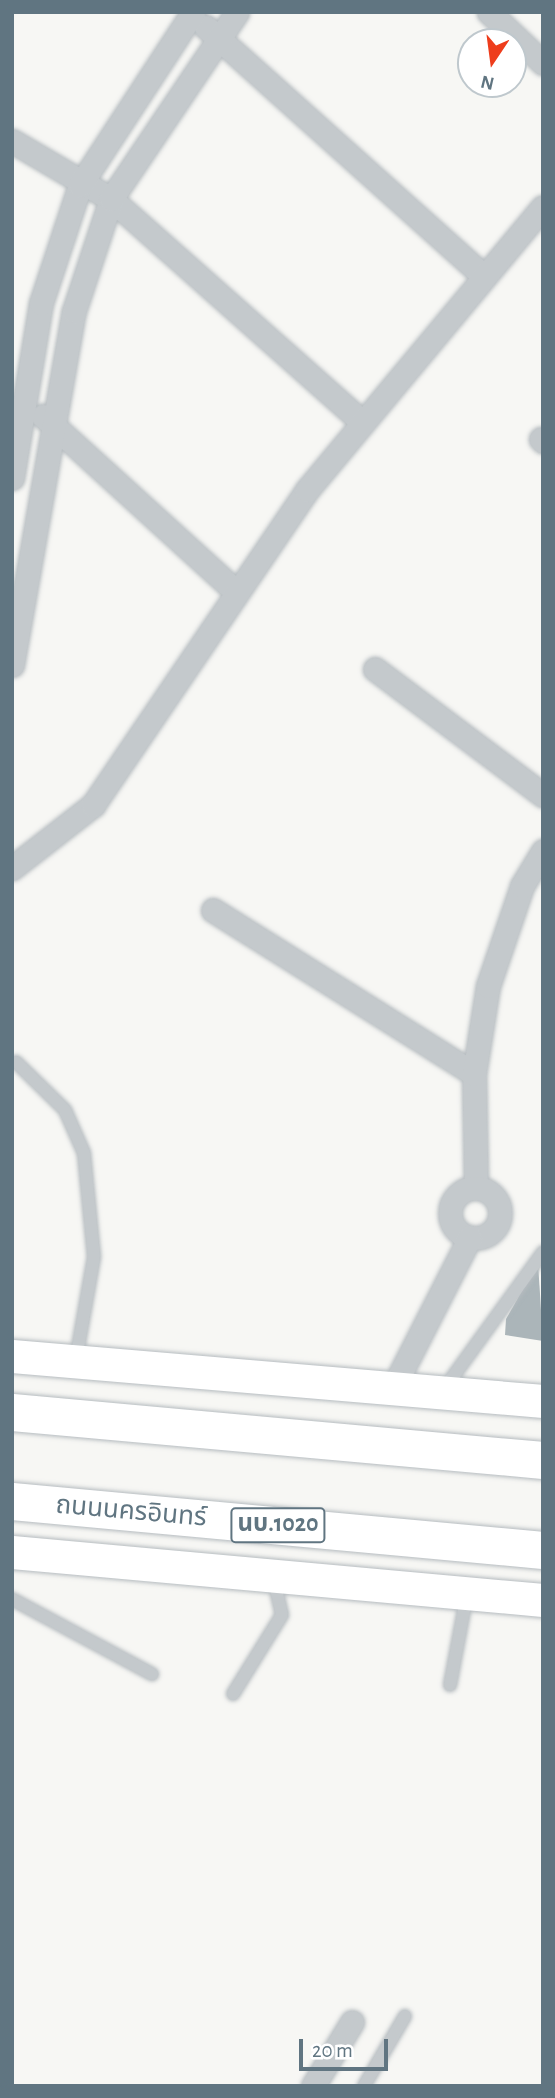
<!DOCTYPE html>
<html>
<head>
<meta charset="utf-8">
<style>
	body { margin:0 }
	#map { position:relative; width:555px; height:2098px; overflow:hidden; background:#f7f7f4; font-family:"Alegreya Sans","Noto Sans Thai",sans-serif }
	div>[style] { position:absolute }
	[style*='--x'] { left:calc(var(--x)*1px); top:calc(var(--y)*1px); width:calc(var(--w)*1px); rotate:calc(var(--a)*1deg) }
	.building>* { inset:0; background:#abb5b9 }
	.roads { filter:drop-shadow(0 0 2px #b6bcc0) drop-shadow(0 0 2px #b6bcc0) }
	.service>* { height:12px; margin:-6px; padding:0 6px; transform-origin:6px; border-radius:6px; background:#c4c9cc }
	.minor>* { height:23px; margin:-11.5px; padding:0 11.5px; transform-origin:11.5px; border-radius:11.5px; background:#c4c9cc }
	.minor>.ring { margin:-11.5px; padding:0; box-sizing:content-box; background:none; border:23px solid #c4c9cc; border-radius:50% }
	.secondary>* { height:33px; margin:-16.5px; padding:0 16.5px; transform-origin:16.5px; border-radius:16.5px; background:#fff }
	.primary>* { height:37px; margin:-18.5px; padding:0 18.5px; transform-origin:18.5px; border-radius:18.5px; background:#fff }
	span { translate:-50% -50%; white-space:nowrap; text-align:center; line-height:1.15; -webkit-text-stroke:7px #fff; paint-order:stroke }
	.shield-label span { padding:2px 5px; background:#fff; border:2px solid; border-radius:5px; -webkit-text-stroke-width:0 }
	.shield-label { font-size:24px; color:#607581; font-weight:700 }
	.street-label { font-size:26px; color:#607581 }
	.frame { position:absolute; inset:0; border:14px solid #607581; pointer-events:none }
	.north { position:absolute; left:457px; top:28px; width:70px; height:70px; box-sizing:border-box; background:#fff; border:2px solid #bfc8cd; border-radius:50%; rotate:193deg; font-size:19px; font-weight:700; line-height:28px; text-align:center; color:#607581 }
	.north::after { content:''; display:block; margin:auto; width:24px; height:32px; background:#ee3d1c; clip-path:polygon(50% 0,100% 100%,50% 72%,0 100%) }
	.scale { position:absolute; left:299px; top:2039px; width:89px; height:32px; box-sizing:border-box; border:4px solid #607581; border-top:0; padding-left:9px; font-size:21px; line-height:24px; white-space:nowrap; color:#607581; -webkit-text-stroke:5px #fff; paint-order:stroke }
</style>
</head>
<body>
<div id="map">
	<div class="building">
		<div style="clip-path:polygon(538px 1263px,543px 1341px,505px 1335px,506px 1319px)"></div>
	</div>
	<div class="roads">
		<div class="service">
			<div style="--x:16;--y:1062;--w:69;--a:44.4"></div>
			<div style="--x:65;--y:1110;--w:47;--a:66.2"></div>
			<div style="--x:84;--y:1153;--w:104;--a:84.5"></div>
			<div style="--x:94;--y:1257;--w:104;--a:100"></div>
			<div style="--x:444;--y:1389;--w:169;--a:-54.1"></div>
			<div style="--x:12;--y:1599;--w:159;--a:28.2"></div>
			<div style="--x:450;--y:1685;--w:93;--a:-79.4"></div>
			<div style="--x:233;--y:1694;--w:93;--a:-58.2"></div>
			<div style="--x:282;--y:1615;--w:39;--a:-103"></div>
			<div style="--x:364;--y:2086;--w:81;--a:-59.6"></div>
		</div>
		<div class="minor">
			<div style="--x:489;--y:12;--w:74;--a:43.4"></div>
			<div style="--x:206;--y:27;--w:373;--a:41.9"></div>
			<div style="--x:12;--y:141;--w:115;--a:30.4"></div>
			<div style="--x:111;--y:199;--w:334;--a:41.6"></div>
			<div style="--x:43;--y:416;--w:258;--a:42.3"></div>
			<div style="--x:541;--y:439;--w:3;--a:45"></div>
			<div style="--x:12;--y:478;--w:177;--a:-80.6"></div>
			<div style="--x:41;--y:303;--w:124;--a:-71.7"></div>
			<div style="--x:80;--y:185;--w:207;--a:-56.8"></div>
			<div style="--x:12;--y:665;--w:359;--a:-80.1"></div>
			<div style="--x:74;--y:311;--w:118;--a:-71.7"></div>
			<div style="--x:111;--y:199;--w:225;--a:-56"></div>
			<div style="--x:375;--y:669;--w:210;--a:36.9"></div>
			<div style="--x:12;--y:868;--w:103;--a:-37.9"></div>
			<div style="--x:93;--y:805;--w:381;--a:-55.8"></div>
			<div style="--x:307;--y:490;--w:368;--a:-50.2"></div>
			<div style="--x:213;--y:910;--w:308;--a:32.1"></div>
			<div style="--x:476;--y:1188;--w:114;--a:-91"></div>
			<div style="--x:474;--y:1074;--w:89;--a:-81"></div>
			<div style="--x:488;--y:986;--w:106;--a:-71.2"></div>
			<div style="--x:522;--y:886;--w:41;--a:-59"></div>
			<div class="ring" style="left:450px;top:1188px;width:27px;height:27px"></div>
			<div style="--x:393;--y:1388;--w:169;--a:-63"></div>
			<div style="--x:313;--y:2086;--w:75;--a:-58.6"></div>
		</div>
		<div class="secondary">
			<div style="--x:12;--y:1356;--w:533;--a:4.84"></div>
			<div style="--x:12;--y:1552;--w:533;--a:5.17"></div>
		</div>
		<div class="primary">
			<div style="--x:12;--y:1412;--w:533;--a:5.17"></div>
			<div style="--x:12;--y:1501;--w:533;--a:5.27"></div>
		</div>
	</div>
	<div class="shield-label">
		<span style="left:278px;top:1525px">นบ.1020</span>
	</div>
	<div class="street-label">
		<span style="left:131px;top:1512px;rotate:5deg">ถนนนครอินทร์</span>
	</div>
	<div class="frame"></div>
	<div class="north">N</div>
	<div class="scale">20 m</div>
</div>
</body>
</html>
